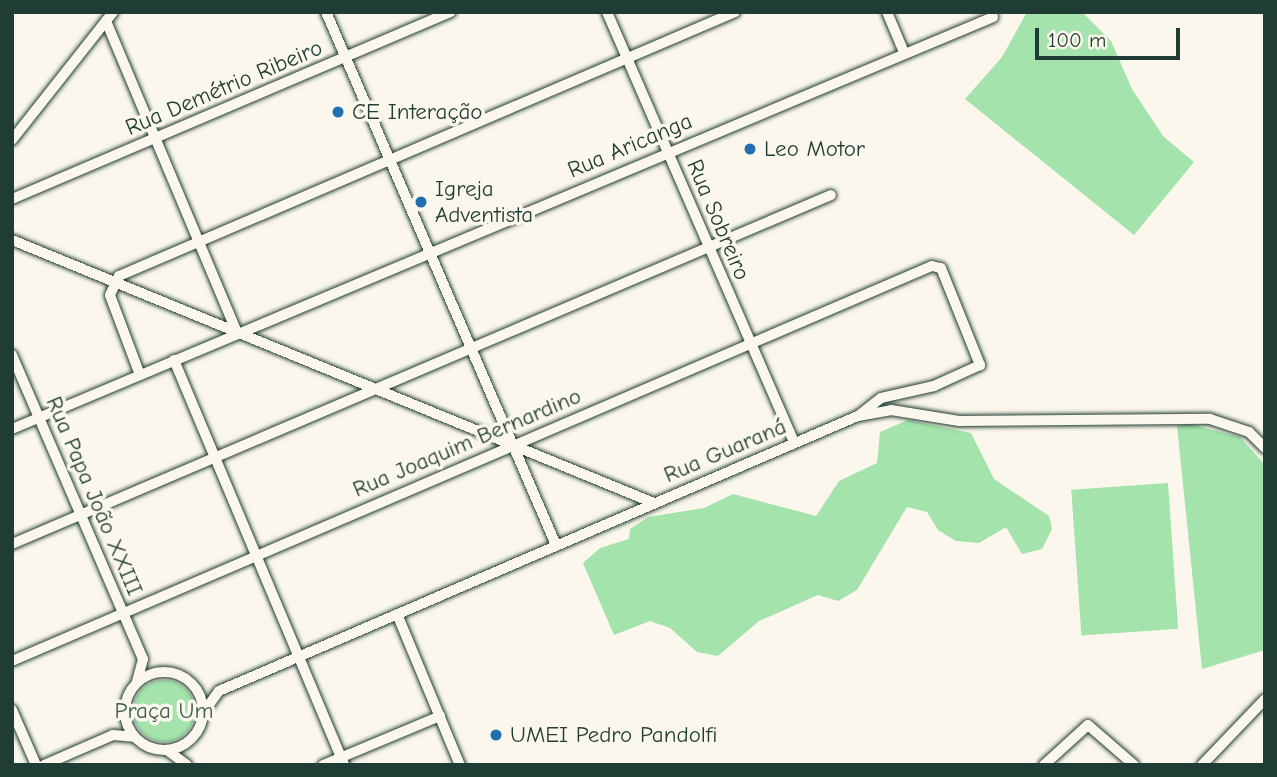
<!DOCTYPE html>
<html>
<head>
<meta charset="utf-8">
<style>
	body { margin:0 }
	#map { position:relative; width:1277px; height:777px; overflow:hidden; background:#fbf7ec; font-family:"Comic Neue",sans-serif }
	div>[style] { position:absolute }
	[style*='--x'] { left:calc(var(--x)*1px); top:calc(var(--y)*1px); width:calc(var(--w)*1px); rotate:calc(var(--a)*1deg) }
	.green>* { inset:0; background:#a4e3ab; transform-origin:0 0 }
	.round { border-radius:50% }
	.roads { filter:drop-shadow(0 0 2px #1f3d34) drop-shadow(0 0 2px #1f3d34) }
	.minor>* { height:10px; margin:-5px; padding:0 5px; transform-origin:5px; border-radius:5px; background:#fbf7ec }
	.minor>.ring { margin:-5px; padding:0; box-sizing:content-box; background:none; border:10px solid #fbf7ec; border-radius:50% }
	.dots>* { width:19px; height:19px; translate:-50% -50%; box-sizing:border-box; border:4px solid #fbf7ec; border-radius:50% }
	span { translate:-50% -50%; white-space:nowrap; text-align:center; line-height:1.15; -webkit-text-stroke:7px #fbf7ec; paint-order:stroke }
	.street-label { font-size:23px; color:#1f3d34 }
	.poi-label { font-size:23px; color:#1f3d34 }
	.left { translate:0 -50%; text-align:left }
	.park-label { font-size:23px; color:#3a5e4c }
	.frame { position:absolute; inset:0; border:14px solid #1f3d34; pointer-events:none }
	.scale { position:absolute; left:1035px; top:28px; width:145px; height:32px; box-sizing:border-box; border:4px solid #1f3d34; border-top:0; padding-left:9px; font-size:21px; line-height:24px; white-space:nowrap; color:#1f3d34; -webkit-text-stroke:5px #fbf7ec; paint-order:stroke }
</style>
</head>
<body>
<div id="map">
	<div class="green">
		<div style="clip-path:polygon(1027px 12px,1082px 12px,1111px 41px,1132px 89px,1163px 136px,1194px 162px,1134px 235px,965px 99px,1002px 57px)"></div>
		<div style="clip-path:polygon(908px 420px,971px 433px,994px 479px,1049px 516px,1052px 529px,1042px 549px,1022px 554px,1006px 527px,979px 543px,956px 541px,938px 530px,927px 512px,907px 507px,857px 590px,838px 601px,818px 595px,759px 621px,718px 656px,697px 652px,670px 628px,650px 621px,614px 635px,583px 563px,600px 548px,629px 539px,630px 529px,648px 517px,704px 508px,733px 494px,816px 516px,839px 481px,877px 463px,880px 432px)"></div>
		<div style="clip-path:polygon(1190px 424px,1240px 437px,1265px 465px,1265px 650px,1202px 669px,1177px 426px)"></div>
		<div style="left:1168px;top:483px;width:146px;height:97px;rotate:86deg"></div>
		<div class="round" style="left:133px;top:680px;width:62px;height:62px"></div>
	</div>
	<div class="roads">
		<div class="minor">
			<div style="--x:326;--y:12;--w:581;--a:66.66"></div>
			<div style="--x:607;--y:12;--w:469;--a:66.5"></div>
			<div style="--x:887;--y:12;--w:41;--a:67.2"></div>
			<div style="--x:106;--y:21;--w:337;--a:67.2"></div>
			<div style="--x:12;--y:140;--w:163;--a:-51.7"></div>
			<div style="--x:12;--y:199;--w:477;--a:-23.1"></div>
			<div style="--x:12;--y:240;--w:694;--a:22.28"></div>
			<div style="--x:12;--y:355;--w:331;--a:66.7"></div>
			<div style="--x:143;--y:659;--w:24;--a:105"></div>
			<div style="--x:174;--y:360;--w:439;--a:67.2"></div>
			<div style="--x:140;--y:375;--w:85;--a:-110.6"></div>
			<div style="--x:110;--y:295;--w:21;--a:-65"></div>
			<div style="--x:119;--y:276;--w:670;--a:-23.2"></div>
			<div style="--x:12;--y:429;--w:1064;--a:-22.78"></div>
			<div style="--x:12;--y:544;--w:890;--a:-23.08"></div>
			<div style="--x:397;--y:614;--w:164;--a:67.4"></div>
			<div style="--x:12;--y:661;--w:1001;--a:-23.24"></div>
			<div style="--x:932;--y:266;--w:9;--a:13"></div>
			<div style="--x:941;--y:268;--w:105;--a:68.1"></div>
			<div style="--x:980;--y:365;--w:51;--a:155.5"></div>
			<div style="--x:934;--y:386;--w:54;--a:167.2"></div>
			<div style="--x:881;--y:398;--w:29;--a:142"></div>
			<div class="ring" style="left:125px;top:672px;width:68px;height:68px"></div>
			<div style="--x:12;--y:710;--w:60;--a:66.4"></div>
			<div style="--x:203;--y:713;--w:27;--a:-54"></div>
			<div style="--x:219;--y:691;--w:696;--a:-23.29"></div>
			<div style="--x:858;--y:416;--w:34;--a:-10"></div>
			<div style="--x:891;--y:410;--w:69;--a:9.2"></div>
			<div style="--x:959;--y:421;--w:251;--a:-0.5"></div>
			<div style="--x:1210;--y:419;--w:41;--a:18.4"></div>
			<div style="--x:1249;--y:432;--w:23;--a:45"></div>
			<div style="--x:167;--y:750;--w:25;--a:37"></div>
			<div style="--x:44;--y:765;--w:75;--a:-23.5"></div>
			<div style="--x:113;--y:735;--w:21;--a:5"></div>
			<div style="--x:323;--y:765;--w:127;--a:-22.7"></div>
			<div style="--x:1044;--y:765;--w:59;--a:-42.3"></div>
			<div style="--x:1088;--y:725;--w:61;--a:41"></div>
			<div style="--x:1202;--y:765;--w:91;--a:-46.3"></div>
		</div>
	</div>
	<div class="dots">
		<div style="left:338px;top:112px;background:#1f6fb2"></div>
		<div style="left:750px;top:149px;background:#1f6fb2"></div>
		<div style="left:421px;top:202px;background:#1f6fb2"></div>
		<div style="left:496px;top:735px;background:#1f6fb2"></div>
	</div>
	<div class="street-label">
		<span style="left:224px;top:88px;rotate:-23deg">Rua Demétrio Ribeiro</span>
		<span style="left:630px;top:146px;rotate:-23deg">Rua Aricanga</span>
		<span style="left:718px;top:220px;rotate:67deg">Rua Sobreiro</span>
		<span style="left:467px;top:443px;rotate:-23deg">Rua Joaquim Bernardino</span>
		<span style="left:725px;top:451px;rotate:-23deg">Rua Guaraná</span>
		<span style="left:94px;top:496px;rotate:67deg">Rua Papa João XXIII</span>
	</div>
	<div class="poi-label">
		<span class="left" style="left:352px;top:112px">CE Interação</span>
		<span class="left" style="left:764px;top:149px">Leo Motor</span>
		<span class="left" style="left:435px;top:202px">Igreja<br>Adventista</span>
		<span class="left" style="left:510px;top:735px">UMEI Pedro Pandolfi</span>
	</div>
	<div class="park-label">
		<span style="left:164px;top:711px">Praça Um</span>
	</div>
	<div class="frame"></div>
	<div class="scale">100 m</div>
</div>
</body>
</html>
